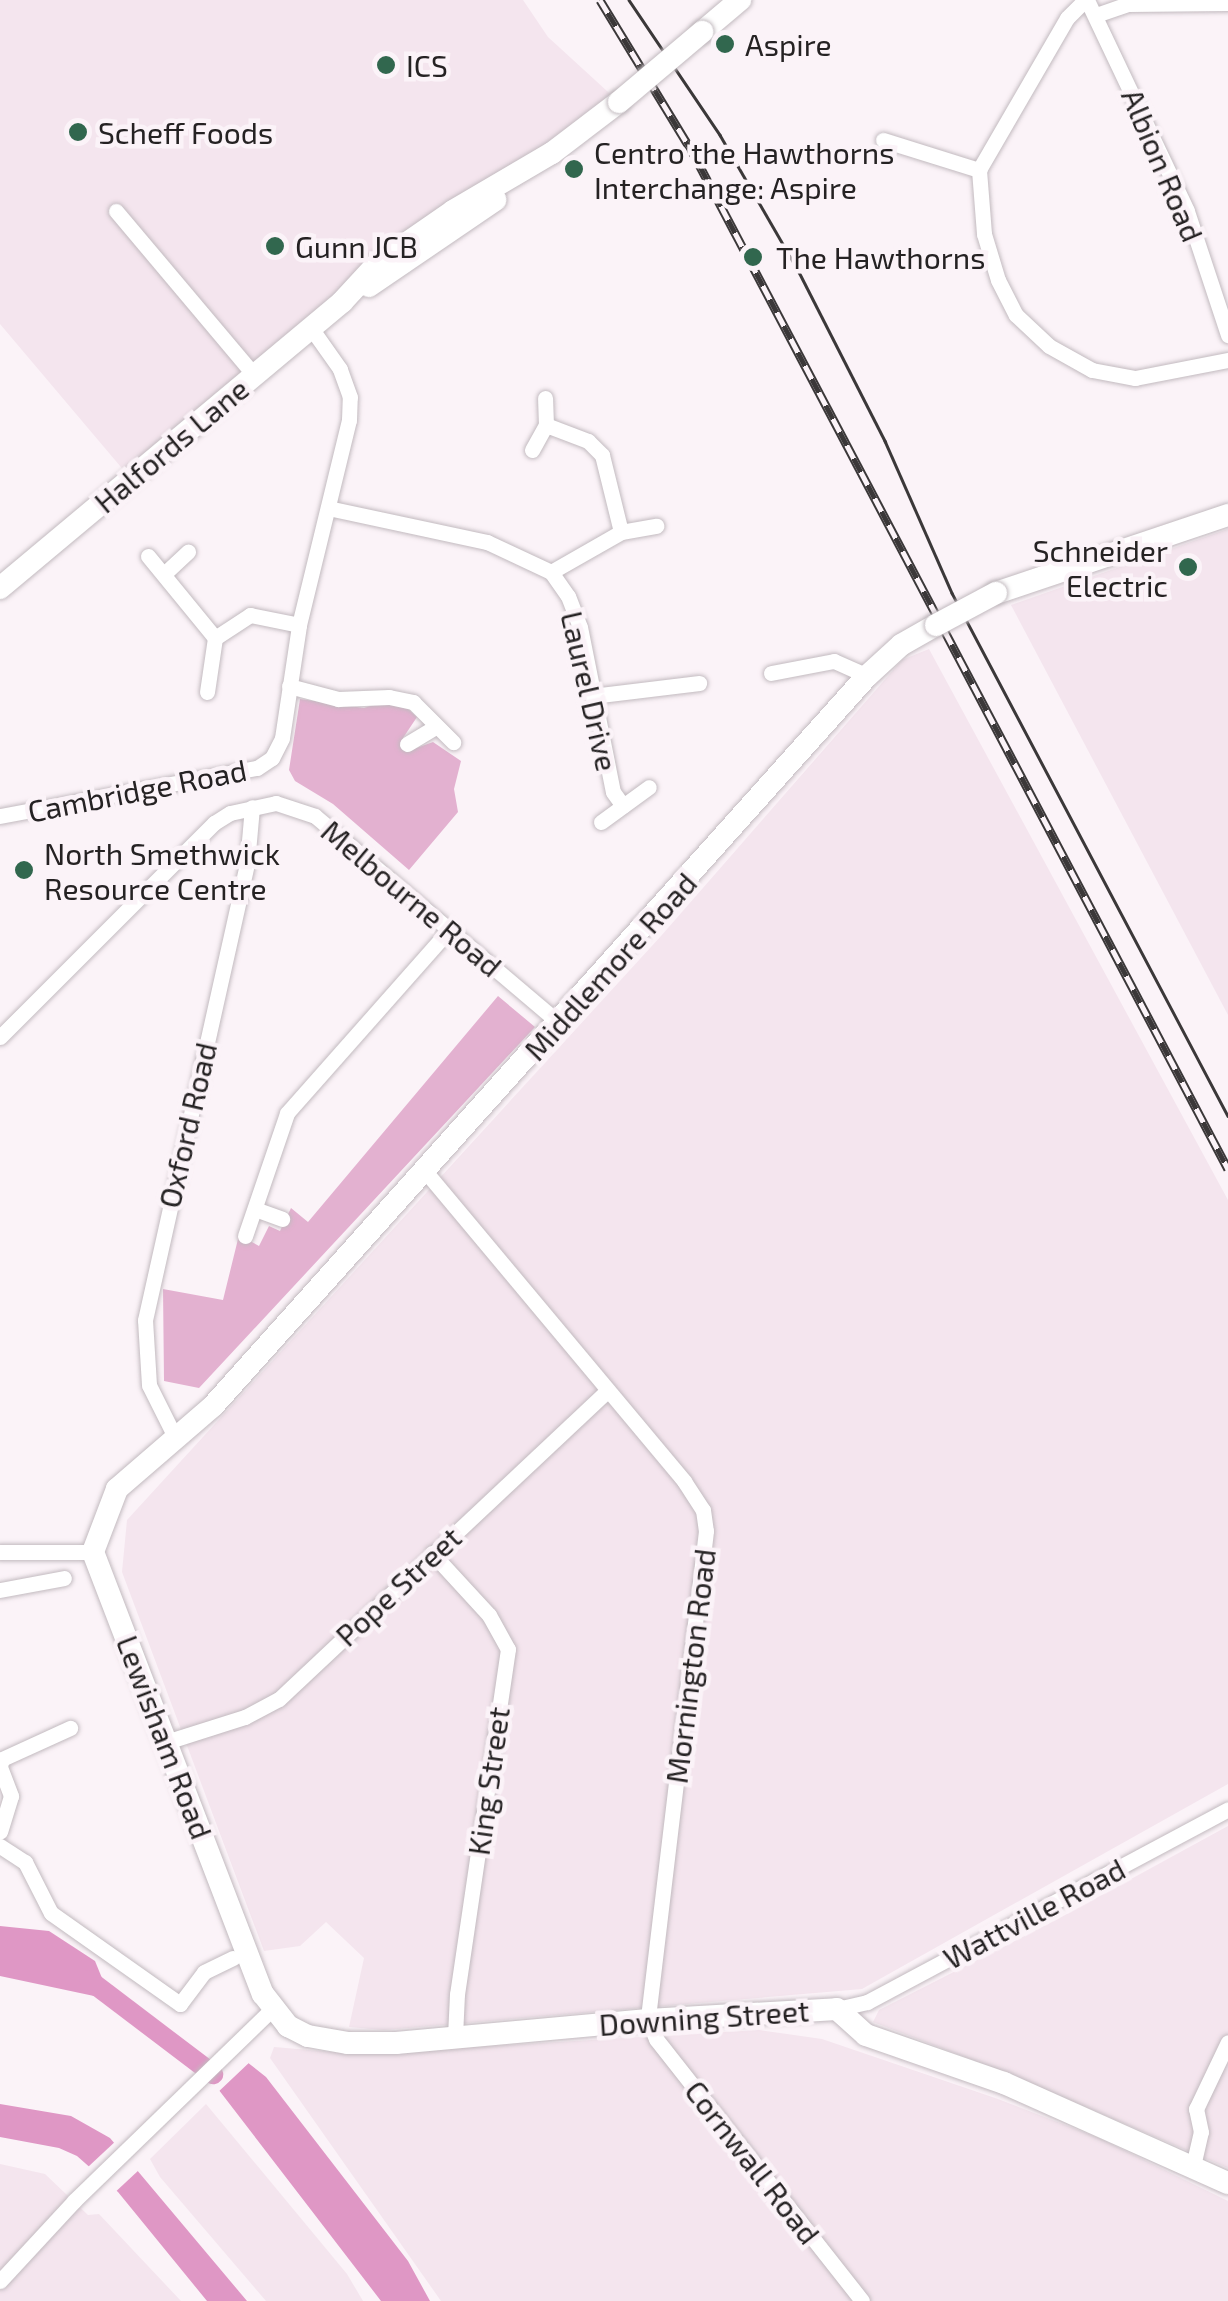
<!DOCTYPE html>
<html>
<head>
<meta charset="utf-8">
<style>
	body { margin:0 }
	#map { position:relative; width:1228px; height:2301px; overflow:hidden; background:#fbf3f8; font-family:"Exo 2",sans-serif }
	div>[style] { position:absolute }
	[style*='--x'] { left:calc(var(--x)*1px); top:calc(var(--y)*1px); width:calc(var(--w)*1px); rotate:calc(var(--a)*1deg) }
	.built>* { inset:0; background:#f4e5ee }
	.green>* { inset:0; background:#e3b1d0 }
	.water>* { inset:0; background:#df97c5 }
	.pier>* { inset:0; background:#fbf3f8; transform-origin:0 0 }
	.canal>* { height:20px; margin:-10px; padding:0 10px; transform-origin:10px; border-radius:10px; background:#df97c5 }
	.roads { filter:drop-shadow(0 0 2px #c2babf) drop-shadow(0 0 2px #c2babf) }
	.street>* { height:15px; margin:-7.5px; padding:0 7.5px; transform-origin:7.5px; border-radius:7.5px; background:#fff }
	.secondary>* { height:22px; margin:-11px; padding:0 11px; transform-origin:11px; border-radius:11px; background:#fff }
	.tram>* { height:2.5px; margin:-1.25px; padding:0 1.25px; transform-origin:1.25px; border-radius:1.25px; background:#3b3839 }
	.rail>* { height:9px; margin-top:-4.5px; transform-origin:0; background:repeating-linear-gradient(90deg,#fbf3f8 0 15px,#3b3839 0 30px); box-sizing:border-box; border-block:2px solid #3b3839 }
	.bridges { filter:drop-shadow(0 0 2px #c2babf) drop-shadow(0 0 2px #c2babf) }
	.secondary-bridge>* { height:22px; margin:-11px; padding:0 11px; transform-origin:11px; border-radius:11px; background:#fff }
	.dots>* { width:28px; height:28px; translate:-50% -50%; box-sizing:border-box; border:5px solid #fbf3f8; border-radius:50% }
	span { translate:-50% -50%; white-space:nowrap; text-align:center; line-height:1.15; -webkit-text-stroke:9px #fbf3f8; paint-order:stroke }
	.poi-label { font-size:30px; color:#252223 }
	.left { translate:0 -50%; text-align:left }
	.right { translate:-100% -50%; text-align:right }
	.street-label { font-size:30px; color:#252223 }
</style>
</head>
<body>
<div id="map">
	<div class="built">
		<div style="clip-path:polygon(0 0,523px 0,548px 37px,619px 102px,370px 279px,131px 479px,0 324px)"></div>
		<div style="clip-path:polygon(1228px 529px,1228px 1015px,1011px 605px)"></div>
		<div style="clip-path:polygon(929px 649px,1228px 1200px,1228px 1784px,862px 1989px,384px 2030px,349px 2027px,364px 1958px,326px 1922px,300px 1946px,264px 1951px,122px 1572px,127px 1520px,661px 936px,902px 660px)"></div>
		<div style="clip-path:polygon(1228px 1826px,1228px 2168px,999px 2070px,873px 2022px,879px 2010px,1056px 1920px)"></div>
		<div style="clip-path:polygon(759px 2030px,822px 2039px,998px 2099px,1099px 2138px,1228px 2201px,1228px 2301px,441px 2301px,270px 2058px,274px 2047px,356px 2054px)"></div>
		<div style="clip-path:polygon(206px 2104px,347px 2274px,363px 2301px,266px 2301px,160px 2177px,150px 2159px)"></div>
		<div style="clip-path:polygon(0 2164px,45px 2174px,88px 2215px,99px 2214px,181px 2301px,0 2301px)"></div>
	</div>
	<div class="green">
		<div style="clip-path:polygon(300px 699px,364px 708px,382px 702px,408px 709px,417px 717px,403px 738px,411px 750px,433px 742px,461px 761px,454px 789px,458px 812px,409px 870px,333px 804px,295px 781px,289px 770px)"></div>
		<div style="clip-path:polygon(498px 996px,535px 1027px,199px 1388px,164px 1381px,163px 1289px,223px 1300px,239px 1235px,259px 1246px,269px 1226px,280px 1231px,291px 1208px,308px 1222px)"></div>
	</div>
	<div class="water">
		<div style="clip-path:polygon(0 1926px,49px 1931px,95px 1961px,108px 1993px,94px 1996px,0 1976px)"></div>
		<div style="clip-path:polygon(195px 2059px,231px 2068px,247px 2062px,266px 2077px,408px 2261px,430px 2301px,381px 2301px)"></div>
		<div style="clip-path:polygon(0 2104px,71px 2116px,110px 2138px,247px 2301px,207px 2301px,118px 2192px,77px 2156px,59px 2148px,0 2137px)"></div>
	</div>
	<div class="pier">
		<div style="clip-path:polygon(199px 2055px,231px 2063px,253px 2059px,215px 2095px,191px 2063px)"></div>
		<div style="left:118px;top:2139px;width:37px;height:44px;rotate:47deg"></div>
	</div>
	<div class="canal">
		<div style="--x:89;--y:1980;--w:156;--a:37.2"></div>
	</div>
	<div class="roads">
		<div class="street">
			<div style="--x:1085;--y:0;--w:25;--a:135"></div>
			<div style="--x:1067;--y:18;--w:176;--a:120.1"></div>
			<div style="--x:979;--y:170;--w:64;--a:85.5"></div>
			<div style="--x:984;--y:234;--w:48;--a:73.1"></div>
			<div style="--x:998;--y:280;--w:39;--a:63"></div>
			<div style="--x:1016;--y:315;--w:45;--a:43.2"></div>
			<div style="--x:1049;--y:346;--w:49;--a:29.2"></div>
			<div style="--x:1092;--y:370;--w:44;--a:10.5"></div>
			<div style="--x:1135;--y:378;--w:95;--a:-11"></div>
			<div style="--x:1087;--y:0;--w:233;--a:64.6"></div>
			<div style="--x:1187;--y:211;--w:131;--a:71.7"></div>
			<div style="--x:1096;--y:15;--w:34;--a:-19"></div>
			<div style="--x:1128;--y:4;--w:100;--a:-0.6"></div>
			<div style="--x:883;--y:140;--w:101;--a:17.4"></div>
			<div style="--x:116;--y:211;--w:214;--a:49.9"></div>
			<div style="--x:546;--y:425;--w:45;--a:20.9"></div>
			<div style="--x:588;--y:441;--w:20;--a:45"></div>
			<div style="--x:602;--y:455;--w:79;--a:76.1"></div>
			<div style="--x:532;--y:450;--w:29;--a:-61"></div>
			<div style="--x:546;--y:425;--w:27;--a:-92"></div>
			<div style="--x:328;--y:508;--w:163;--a:12.1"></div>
			<div style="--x:487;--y:542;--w:71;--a:25.1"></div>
			<div style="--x:551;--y:572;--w:29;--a:55"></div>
			<div style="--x:568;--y:596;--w:33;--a:69"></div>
			<div style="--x:580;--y:627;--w:168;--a:78.7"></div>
			<div style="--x:613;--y:792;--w:17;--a:54"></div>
			<div style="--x:148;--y:556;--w:106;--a:50.7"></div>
			<div style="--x:551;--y:572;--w:81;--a:-29.7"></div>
			<div style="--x:621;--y:532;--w:36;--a:-10"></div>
			<div style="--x:164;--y:574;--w:33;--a:-43"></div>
			<div style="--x:771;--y:673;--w:64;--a:-10.8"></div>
			<div style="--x:834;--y:661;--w:36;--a:24"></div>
			<div style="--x:289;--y:686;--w:51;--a:14.9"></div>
			<div style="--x:338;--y:699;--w:51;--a:-2.2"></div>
			<div style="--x:389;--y:697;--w:25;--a:12"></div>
			<div style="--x:413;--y:702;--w:57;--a:45"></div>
			<div style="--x:207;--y:692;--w:55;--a:-81.6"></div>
			<div style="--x:215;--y:638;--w:42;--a:-33.3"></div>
			<div style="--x:250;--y:615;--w:50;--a:11.5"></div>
			<div style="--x:592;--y:696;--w:108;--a:-6.9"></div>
			<div style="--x:407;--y:744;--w:33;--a:-31"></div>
			<div style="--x:0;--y:816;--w:261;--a:-10.6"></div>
			<div style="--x:257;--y:768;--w:18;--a:-34"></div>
			<div style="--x:272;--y:758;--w:22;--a:-63"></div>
			<div style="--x:282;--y:738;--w:114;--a:-81.4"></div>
			<div style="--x:299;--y:625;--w:211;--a:-76.3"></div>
			<div style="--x:349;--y:420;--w:23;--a:-88"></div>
			<div style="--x:350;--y:397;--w:30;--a:-110"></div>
			<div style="--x:340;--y:369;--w:50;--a:-125.3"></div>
			<div style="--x:601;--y:822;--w:59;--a:-36.1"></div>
			<div style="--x:0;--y:1037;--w:303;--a:-45"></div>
			<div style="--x:214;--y:823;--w:19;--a:-32"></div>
			<div style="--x:230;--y:813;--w:47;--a:-12.3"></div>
			<div style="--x:276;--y:803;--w:41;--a:18.4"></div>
			<div style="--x:315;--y:816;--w:320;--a:40.3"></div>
			<div style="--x:425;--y:1171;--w:404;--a:50.1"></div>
			<div style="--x:684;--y:1481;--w:35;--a:57"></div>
			<div style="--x:703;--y:1510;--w:21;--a:82"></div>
			<div style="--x:706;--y:1531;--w:492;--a:96.8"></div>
			<div style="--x:648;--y:2020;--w:21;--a:67"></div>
			<div style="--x:656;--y:2039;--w:333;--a:51.8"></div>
			<div style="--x:255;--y:1209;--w:29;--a:20"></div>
			<div style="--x:245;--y:1236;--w:130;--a:-71.1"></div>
			<div style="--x:287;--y:1113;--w:244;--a:-48.5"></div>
			<div style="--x:176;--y:1439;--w:60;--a:-116.6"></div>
			<div style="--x:149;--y:1385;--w:65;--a:-93.5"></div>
			<div style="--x:145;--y:1320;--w:468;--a:-77.4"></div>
			<div style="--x:247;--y:863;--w:56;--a:-84.9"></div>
			<div style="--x:0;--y:1552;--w:93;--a:0"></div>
			<div style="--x:432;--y:1553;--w:84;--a:47.4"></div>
			<div style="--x:489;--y:1615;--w:39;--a:61"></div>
			<div style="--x:508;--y:1649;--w:349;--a:98.4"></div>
			<div style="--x:457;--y:1994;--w:42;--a:92.7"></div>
			<div style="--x:0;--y:1590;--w:65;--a:-10.6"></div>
			<div style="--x:166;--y:1742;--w:83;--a:-17.6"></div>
			<div style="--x:245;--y:1717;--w:38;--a:-28"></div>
			<div style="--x:279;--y:1699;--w:449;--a:-43.2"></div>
			<div style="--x:0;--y:1766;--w:7;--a:-74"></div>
			<div style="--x:2;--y:1759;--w:75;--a:-24.5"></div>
			<div style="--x:0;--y:1767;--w:31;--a:69"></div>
			<div style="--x:11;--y:1796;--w:37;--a:107"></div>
			<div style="--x:0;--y:1846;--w:30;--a:33"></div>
			<div style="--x:25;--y:1862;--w:57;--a:63"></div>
			<div style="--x:51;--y:1913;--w:158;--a:35.2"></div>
			<div style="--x:180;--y:2004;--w:40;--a:-53"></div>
			<div style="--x:204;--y:1972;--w:32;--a:-26"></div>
			<div style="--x:837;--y:2009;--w:31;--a:-13"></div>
			<div style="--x:867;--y:2002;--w:409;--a:-28.1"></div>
			<div style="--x:1193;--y:2166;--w:35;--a:-77"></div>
			<div style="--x:1201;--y:2132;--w:24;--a:-102"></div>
			<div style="--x:1196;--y:2109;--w:74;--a:-64.5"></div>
			<div style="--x:0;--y:2281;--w:109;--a:-47.2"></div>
			<div style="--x:74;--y:2201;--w:276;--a:-44.1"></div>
		</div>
		<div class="secondary">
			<div style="--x:702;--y:32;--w:50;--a:-40.1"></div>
			<div style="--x:369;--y:286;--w:153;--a:-34.3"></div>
			<div style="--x:0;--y:588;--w:446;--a:-39.9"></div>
			<div style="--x:342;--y:302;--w:53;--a:-47.3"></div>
			<div style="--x:378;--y:263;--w:91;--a:-34.7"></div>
			<div style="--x:453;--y:211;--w:115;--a:-30.4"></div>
			<div style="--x:552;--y:153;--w:84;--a:-37.3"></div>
			<div style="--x:996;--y:593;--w:245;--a:-18.6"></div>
			<div style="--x:936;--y:625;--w:40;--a:150.3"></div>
			<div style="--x:901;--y:645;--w:46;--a:137.6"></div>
			<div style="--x:867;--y:676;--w:980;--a:131.86"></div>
			<div style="--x:213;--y:1406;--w:127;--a:139.2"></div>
			<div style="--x:117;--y:1489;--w:67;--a:110.9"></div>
			<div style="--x:93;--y:1552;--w:474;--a:69"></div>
			<div style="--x:263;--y:1994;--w:41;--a:52"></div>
			<div style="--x:288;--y:2026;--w:22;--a:27"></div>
			<div style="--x:308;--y:2036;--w:41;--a:9.9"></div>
			<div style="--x:348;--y:2043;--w:48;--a:0"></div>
			<div style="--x:396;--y:2043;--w:253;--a:-5.2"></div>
			<div style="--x:648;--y:2020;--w:189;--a:-3.3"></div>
			<div style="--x:837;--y:2009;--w:39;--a:42"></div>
			<div style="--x:866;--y:2035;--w:146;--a:19.2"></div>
			<div style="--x:1004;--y:2083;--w:245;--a:24.1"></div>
		</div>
	</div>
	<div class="tram">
		<div style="--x:629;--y:0;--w:163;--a:56"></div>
		<div style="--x:720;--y:135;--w:158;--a:60"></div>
		<div style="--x:799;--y:272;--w:190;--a:63"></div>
		<div style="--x:885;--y:441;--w:166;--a:66.2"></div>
		<div style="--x:952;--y:593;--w:591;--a:62.18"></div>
	</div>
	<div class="rail">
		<div style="--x:600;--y:0;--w:179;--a:58.7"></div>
		<div style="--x:693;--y:153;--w:1148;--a:62.23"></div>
	</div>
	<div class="bridges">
		<div class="secondary-bridge">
			<div style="--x:619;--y:102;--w:109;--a:-40.1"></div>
			<div style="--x:936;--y:625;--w:68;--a:-28.1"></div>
		</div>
	</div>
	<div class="dots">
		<div style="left:725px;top:44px;background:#31674e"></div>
		<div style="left:386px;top:65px;background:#31674e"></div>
		<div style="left:78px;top:132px;background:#31674e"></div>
		<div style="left:574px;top:169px;background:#31674e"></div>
		<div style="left:275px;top:246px;background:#31674e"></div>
		<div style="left:753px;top:257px;background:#31674e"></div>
		<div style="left:1188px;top:567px;background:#31674e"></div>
		<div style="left:24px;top:870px;background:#31674e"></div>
	</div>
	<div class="poi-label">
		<span class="left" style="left:745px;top:44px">Aspire</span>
		<span class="left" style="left:406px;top:65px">ICS</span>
		<span class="left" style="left:98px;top:132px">Scheff Foods</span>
		<span class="left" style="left:594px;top:169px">Centro the Hawthorns<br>Interchange: Aspire</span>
		<span class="left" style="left:295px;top:246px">Gunn JCB</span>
		<span class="left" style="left:776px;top:257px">The Hawthorns</span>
		<span class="right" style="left:1168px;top:567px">Schneider<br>Electric</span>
		<span class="left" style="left:44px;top:870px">North Smethwick<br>Resource Centre</span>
	</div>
	<div class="street-label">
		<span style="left:1163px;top:165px;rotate:67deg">Albion Road</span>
		<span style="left:171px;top:445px;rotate:-40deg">Halfords Lane</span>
		<span style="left:590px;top:691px;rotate:77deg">Laurel Drive</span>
		<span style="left:137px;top:790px;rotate:-11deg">Cambridge Road</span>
		<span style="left:412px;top:898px;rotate:40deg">Melbourne Road</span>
		<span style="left:610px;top:966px;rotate:-48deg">Middlemore Road</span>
		<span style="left:187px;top:1125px;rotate:-77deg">Oxford Road</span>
		<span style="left:398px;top:1586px;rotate:-43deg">Pope Street</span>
		<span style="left:690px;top:1666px;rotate:-83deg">Mornington Road</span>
		<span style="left:165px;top:1737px;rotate:69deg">Lewisham Road</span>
		<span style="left:488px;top:1781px;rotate:-82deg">King Street</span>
		<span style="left:1034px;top:1913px;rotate:-28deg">Wattville Road</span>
		<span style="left:704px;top:2017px;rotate:-4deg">Downing Street</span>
		<span style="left:753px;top:2162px;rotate:52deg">Cornwall Road</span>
	</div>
</div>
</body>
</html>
